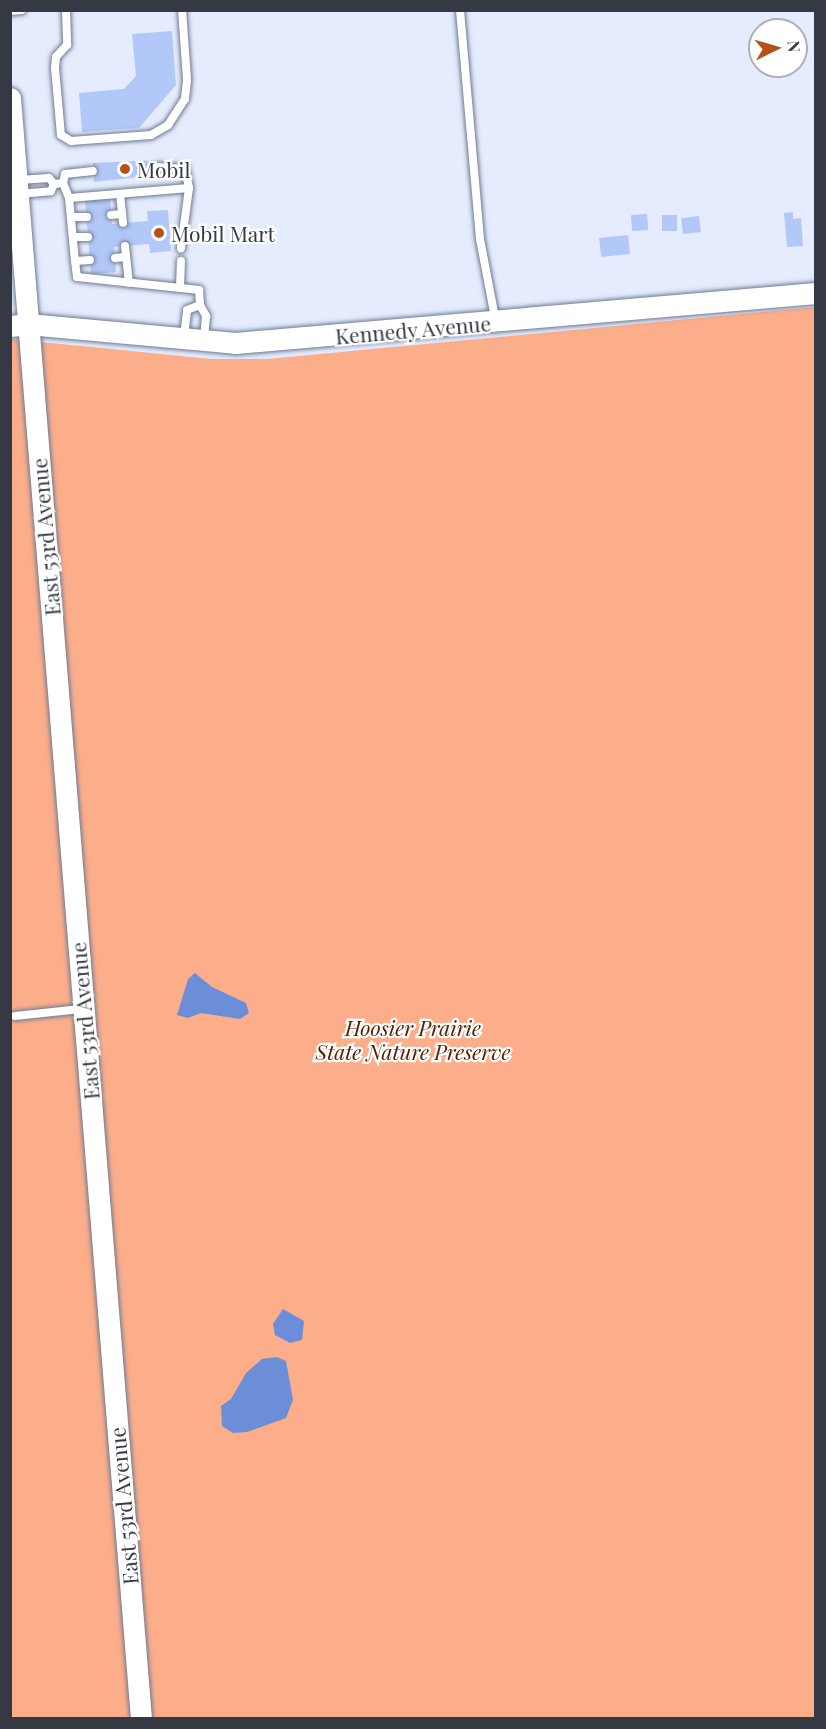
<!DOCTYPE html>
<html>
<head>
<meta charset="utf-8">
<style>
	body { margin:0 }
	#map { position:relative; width:826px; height:1729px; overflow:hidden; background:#e4ecfd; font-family:"Playfair Display",serif }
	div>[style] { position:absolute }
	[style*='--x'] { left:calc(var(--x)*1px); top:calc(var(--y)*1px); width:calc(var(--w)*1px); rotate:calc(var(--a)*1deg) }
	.green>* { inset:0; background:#fcae8b }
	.water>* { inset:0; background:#6c8ed9 }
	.building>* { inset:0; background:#b2c8f8; transform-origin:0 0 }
	.roads { filter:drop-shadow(0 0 2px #6e7a93) drop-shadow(0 0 2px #6e7a93) }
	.lane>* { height:8px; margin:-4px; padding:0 4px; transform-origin:4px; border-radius:4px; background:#fff }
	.secondary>* { height:21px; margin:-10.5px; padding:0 10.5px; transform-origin:10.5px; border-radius:10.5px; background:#fff }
	.dots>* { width:16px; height:16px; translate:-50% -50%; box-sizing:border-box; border:3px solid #fff; border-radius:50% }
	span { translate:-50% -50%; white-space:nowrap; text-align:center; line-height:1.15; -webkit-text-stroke:4.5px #fff; paint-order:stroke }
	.poi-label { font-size:21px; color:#343944 }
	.left { translate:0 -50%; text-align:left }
	.street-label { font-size:21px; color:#343944 }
	.park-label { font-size:21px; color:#562001; font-style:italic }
	.frame { position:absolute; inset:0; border:12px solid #343944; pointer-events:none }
	.north { position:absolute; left:748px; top:18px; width:60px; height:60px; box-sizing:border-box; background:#fff; border:2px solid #aeb0b4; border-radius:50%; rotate:85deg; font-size:16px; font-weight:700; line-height:24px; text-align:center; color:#343944 }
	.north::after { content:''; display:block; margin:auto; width:21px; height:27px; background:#b5521a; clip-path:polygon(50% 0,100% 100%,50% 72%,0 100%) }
</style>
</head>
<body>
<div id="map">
	<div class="green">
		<div style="clip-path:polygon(815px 307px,815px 1718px,11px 1718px,11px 339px,211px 359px,267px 359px)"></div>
	</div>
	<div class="water">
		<div style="clip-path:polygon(195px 973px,212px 987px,246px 1003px,249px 1013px,240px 1019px,201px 1013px,188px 1018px,177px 1015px,188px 979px)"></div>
		<div style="clip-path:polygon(283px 1309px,304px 1321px,302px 1340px,290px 1343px,275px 1335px,273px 1324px)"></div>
		<div style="clip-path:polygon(277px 1357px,286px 1361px,293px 1400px,286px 1418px,247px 1432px,233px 1433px,222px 1426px,221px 1406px,231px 1399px,246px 1373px,262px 1359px)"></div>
	</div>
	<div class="building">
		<div style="clip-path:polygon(172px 31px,176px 85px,139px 128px,82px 132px,79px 93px,124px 89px,136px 76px,132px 34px)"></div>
		<div style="clip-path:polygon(157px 160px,158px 175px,94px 182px,93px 163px)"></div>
		<div style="clip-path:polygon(110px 198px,112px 224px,148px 221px,147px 211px,168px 210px,171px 251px,150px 253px,149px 244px,114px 247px,116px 272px,91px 274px,85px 200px)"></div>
		<div style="clip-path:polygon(793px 212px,793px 219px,801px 218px,803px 246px,787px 247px,784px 213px)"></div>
		<div style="left:647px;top:214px;width:16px;height:16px;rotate:86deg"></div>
		<div style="left:662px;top:215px;width:15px;height:16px"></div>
		<div style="left:699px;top:216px;width:16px;height:18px;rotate:83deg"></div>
		<div style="left:628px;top:235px;width:19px;height:29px;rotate:84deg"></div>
	</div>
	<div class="roads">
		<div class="lane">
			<div style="--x:66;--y:10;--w:35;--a:88"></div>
			<div style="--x:67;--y:45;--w:16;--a:133"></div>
			<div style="--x:56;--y:57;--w:11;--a:95"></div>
			<div style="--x:55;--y:68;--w:67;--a:84.9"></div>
			<div style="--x:61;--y:135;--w:12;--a:31"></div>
			<div style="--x:71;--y:141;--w:80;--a:-4.3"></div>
			<div style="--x:151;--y:135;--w:20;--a:-30"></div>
			<div style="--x:168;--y:125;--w:31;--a:-57"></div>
			<div style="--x:185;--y:99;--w:20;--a:-84"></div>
			<div style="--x:187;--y:79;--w:69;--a:-94.1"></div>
			<div style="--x:460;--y:10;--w:230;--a:85"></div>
			<div style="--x:480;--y:239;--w:80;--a:79.2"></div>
			<div style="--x:10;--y:11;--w:12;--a:-5"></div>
			<div style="--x:157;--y:167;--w:28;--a:4"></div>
			<div style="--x:185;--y:169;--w:19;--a:78"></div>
			<div style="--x:189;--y:188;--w:61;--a:97.6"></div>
			<div style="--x:19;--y:180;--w:30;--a:-4"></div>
			<div style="--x:49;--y:178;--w:8;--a:50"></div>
			<div style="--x:54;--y:184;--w:9;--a:-6"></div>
			<div style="--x:63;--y:183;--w:16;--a:68"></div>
			<div style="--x:63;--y:183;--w:9;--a:-77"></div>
			<div style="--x:65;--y:174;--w:28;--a:-6"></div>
			<div style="--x:189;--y:188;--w:120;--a:175.2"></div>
			<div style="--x:69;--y:198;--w:63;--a:84.6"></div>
			<div style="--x:75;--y:261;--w:16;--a:83"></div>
			<div style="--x:77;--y:277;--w:123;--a:6.1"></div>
			<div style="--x:199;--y:290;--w:15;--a:86"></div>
			<div style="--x:200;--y:305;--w:13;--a:61"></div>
			<div style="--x:206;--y:316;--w:23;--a:95"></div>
			<div style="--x:19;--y:194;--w:32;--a:-5"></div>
			<div style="--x:51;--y:191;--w:8;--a:-67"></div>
			<div style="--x:120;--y:194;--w:29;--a:84"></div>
			<div style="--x:111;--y:215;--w:11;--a:-5"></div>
			<div style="--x:71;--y:217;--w:16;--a:0"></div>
			<div style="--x:73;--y:237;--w:15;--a:0"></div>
			<div style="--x:125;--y:246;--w:37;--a:84"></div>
			<div style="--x:115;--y:258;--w:11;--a:-5"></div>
			<div style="--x:75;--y:261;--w:15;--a:-4"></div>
			<div style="--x:180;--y:288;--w:27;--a:-88"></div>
			<div style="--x:184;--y:336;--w:26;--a:-83"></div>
			<div style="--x:187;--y:310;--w:14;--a:-21"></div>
			<div style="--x:15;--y:1016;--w:66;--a:-6.1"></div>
		</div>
		<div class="secondary">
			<div style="--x:10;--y:98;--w:1625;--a:85.38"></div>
			<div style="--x:10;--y:326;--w:18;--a:-6"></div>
			<div style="--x:28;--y:324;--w:208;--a:5.2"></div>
			<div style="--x:235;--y:343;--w:583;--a:-4.92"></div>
		</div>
	</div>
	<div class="dots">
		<div style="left:125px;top:169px;background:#b5521a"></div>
		<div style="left:159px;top:233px;background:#b5521a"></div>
	</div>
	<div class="poi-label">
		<span class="left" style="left:137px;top:169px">Mobil</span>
		<span class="left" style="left:171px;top:233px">Mobil Mart</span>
	</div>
	<div class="street-label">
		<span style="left:413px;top:329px;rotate:-5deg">Kennedy Avenue</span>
		<span style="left:45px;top:537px;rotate:-95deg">East 53rd Avenue</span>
		<span style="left:84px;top:1021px;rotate:-95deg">East 53rd Avenue</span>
		<span style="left:123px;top:1506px;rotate:-95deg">East 53rd Avenue</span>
	</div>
	<div class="park-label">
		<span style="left:413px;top:1039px">Hoosier Prairie<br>State Nature Preserve</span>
	</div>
	<div class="frame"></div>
	<div class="north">N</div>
</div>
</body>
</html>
